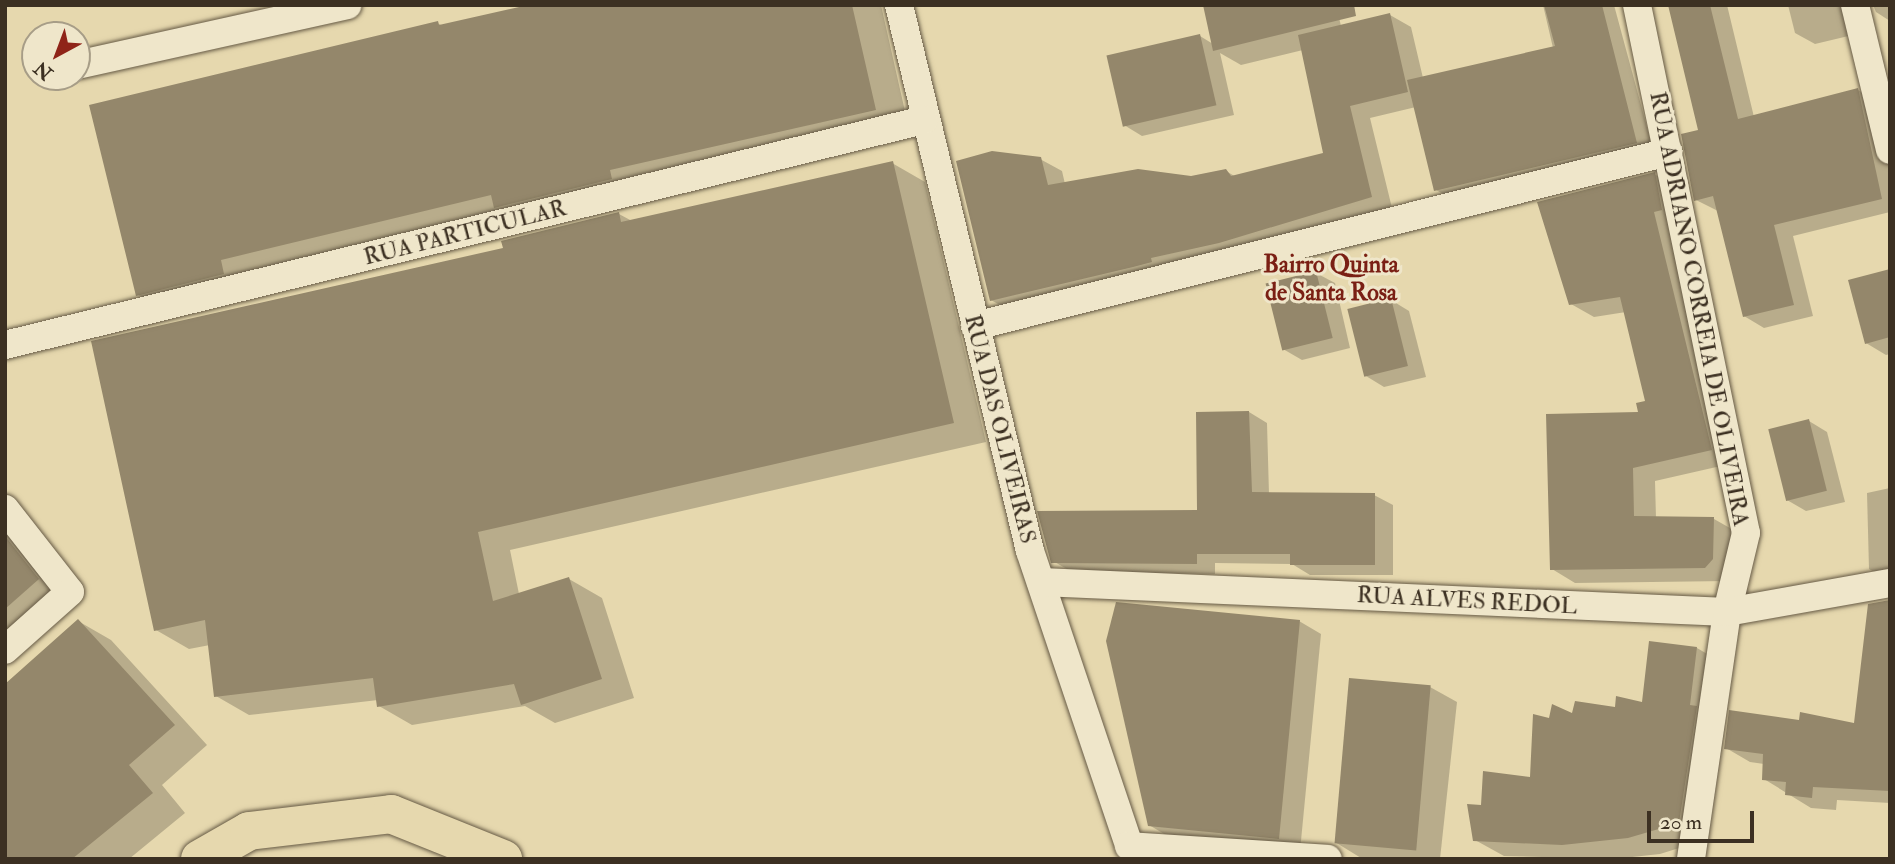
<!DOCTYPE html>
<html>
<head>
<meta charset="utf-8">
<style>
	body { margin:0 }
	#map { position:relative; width:1895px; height:864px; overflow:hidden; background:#e6d8ae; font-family:"IM FELL Double Pica",serif }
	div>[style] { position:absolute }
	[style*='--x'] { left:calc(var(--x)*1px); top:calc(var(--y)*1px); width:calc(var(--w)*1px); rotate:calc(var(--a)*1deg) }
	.shadow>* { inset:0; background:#0003 }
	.building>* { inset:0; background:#94876b; transform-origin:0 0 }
	.roads { filter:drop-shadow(0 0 2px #665a45) drop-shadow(0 0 2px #665a45) }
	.street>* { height:28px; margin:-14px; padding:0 14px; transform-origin:14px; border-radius:14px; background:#efe6ca }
	.highway>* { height:38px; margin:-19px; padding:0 19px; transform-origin:19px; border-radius:19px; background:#e6d8ae }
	span { translate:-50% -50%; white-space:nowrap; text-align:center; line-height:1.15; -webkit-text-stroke:6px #efe6ca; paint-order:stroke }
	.street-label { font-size:23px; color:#3c3022 }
	.neighbourhood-label { font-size:24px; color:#7a1f14; font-weight:700 }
	.frame { position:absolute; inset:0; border:7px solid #3c3022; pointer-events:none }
	.north { position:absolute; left:21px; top:21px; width:70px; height:70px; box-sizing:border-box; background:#efe6ca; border:2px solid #a79d87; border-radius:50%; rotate:221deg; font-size:19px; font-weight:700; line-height:28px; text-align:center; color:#3c3022 }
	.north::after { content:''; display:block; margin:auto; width:24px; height:32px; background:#8f2418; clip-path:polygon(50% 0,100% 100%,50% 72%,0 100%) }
	.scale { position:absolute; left:1647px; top:811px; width:107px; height:32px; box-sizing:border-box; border:4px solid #3c3022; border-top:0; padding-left:9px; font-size:21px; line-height:24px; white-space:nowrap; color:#3c3022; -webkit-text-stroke:5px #efe6ca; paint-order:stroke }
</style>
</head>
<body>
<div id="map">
	<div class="shadow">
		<div style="clip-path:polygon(536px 5px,881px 5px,909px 129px,171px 314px,138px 295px,437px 23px,443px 26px)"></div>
		<div style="clip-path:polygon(1336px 5px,1341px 26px,1390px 15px,1411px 27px,1423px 78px,1553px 48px,1543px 5px,1614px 5px,1654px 153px,1454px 200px,1436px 190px,1416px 107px,1370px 118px,1392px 208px,1012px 312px,991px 300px,1040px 159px,1062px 171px,1065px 184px,1191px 178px,1226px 171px,1236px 177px,1325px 154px,1303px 50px,1241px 65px,1220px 53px,1234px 115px,1142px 136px,1124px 125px,1200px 36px,1213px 44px)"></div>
		<div style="clip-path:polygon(1670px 5px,1727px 5px,1754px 117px,1858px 90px,1878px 102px,1890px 151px,1890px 212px,1793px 236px,1813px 316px,1764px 328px,1744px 316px,1718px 211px,1696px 200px,1700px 131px)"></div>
		<div style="clip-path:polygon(1788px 5px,1865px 5px,1861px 33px,1815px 44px,1795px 33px)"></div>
		<div style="clip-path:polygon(1873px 5px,1890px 5px,1890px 21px,1876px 12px)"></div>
		<div style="clip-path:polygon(892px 163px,925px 182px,986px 442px,510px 550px,519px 594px,569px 579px,602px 598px,634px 698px,555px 723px,525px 706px,412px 725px,379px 706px,378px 700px,249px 715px,216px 696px,210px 645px,189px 649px,156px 630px,505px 249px,619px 214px,632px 221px)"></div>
		<div style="clip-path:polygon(1654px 174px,1677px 187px,1734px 463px,1655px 481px,1656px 518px,1714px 519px,1737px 532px,1728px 581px,1575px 583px,1552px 569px,1647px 402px,1626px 312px,1594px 317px,1571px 304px)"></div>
		<div style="clip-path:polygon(1890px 271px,1890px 354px,1886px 355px,1866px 343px)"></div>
		<div style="clip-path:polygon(1316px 273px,1335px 283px,1350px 348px,1302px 360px,1283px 349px)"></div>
		<div style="clip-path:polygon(1391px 300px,1409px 311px,1426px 377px,1384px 387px,1366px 376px)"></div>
		<div style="clip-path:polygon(1249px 412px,1267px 423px,1269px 494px,1374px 495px,1393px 505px,1393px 575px,1310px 575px,1292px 564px,1215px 563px,1215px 574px,1072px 572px,1053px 561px,1198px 512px)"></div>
		<div style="clip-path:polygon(1809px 421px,1827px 432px,1845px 502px,1806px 511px,1787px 500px)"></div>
		<div style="clip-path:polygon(1890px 488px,1890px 581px,1869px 569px,1867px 493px)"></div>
		<div style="clip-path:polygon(5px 513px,71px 599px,5px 658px)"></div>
		<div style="clip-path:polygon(1890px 600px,1890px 803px,1837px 800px,1836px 810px,1811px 808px,1764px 779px,1764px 764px,1750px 762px,1726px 748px,1800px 722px,1855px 726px)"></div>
		<div style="clip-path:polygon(78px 621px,111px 640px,207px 745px,162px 785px,185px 813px,129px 859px,11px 859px)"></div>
		<div style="clip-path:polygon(1299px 621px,1321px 634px,1300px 851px,1171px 838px,1149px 825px)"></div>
		<div style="clip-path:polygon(1651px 643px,1697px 648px,1726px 665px,1719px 721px,1725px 724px,1708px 839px,1660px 854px,1614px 859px,1504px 856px,1475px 840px,1483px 807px,1532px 779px,1551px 721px,1643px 704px)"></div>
		<div style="clip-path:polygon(1430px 687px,1457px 702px,1440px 859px,1361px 858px,1335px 842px)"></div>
	</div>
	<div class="building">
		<div style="clip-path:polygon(528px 5px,852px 5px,876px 110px,610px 170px,612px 179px,494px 208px,491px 195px,221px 260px,224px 274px,136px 296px,89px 105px,438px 21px,439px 25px)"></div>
		<div style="clip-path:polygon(1203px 5px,1354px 5px,1356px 16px,1213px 51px)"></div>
		<div style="clip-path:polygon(1544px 5px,1602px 5px,1637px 143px,1434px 191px,1407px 80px,1555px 46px)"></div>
		<div style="clip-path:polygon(1668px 5px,1710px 5px,1738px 119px,1858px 88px,1882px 199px,1774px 225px,1794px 305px,1743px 317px,1713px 196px,1694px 201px,1681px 134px,1698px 130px)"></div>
		<div style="clip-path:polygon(1390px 13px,1408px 92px,1350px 106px,1372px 197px,1219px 243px,1151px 258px,1152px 262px,1133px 267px,990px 301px,956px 161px,992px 151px,1041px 157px,1048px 185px,1138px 169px,1191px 176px,1226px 169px,1231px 176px,1323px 153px,1298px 35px)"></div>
		<div style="left:1200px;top:34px;width:73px;height:96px;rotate:77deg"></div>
		<div style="clip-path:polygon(893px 161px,954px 423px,478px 532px,493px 601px,569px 577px,602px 679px,521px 705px,514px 684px,377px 707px,373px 678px,214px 697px,205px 620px,154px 631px,91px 341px,503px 248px,501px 241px,619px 212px,621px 222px)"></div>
		<div style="clip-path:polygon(1655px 172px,1662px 210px,1654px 212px,1712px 450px,1633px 468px,1634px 516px,1714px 517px,1713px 559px,1705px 568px,1550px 570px,1546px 414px,1638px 412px,1636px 403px,1645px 401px,1620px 297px,1569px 305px,1537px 202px)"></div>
		<div style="clip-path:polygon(1890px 269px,1890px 337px,1865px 344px,1848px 280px)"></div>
		<div style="left:1316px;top:271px;width:69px;height:52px;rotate:76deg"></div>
		<div style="left:1391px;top:298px;width:70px;height:45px;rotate:76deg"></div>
		<div style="clip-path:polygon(1249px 411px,1252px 492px,1375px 493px,1375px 565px,1290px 565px,1290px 554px,1197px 554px,1197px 564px,1051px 563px,1037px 511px,1197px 510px,1196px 412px)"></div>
		<div style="left:1809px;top:419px;width:74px;height:42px;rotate:76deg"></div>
		<div style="clip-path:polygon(5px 536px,39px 579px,5px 609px)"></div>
		<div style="clip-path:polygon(1890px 600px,1890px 791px,1813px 787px,1812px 798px,1785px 795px,1786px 782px,1762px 780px,1763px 754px,1724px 749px,1729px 710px,1799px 720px,1800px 712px,1854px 723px,1868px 604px)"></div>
		<div style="clip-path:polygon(1116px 602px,1300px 620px,1279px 839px,1148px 826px,1106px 641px)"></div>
		<div style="clip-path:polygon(78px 619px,175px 725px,129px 765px,153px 793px,72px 859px,5px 859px,5px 684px)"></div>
		<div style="clip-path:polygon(1649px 641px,1697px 647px,1690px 705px,1697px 706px,1679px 823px,1628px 838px,1562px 845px,1473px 841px,1467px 804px,1481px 805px,1483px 771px,1530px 777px,1533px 714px,1549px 718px,1552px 704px,1572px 713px,1575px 701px,1615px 707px,1616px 696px,1642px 702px)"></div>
		<div style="left:1349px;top:678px;width:82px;height:166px;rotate:5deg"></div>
	</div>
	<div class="roads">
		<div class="street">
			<div style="--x:899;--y:5;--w:561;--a:76.51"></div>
			<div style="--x:1030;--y:551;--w:311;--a:71.4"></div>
			<div style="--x:1129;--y:846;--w:199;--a:3.7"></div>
			<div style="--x:1637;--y:5;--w:539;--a:78.34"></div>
			<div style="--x:1746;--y:533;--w:81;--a:103.5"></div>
			<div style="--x:1727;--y:612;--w:250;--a:98.3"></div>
			<div style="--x:1855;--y:5;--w:149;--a:76.4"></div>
			<div style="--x:77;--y:65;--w:277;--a:-12.5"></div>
			<div style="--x:975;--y:326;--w:715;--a:-14.09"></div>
			<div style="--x:5;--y:345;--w:946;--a:-13.76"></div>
			<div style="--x:5;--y:509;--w:105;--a:51.9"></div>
			<div style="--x:70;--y:592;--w:87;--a:138.3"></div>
			<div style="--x:1041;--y:582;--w:687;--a:2.5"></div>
			<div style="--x:1727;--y:612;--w:166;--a:-10.1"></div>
		</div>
		<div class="highway">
			<div style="--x:200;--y:859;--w:56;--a:-29.7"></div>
			<div style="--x:249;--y:831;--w:143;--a:-6.8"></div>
			<div style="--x:391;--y:814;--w:121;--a:21.9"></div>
		</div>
	</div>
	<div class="street-label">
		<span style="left:465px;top:233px;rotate:-14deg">RUA PARTICULAR</span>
		<span style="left:1699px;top:309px;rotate:79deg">RUA ADRIANO CORREIA DE OLIVEIRA</span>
		<span style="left:1000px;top:429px;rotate:76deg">RUA DAS OLIVEIRAS</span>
		<span style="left:1467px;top:601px;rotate:3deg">RUA ALVES REDOL</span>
	</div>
	<div class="neighbourhood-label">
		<span style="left:1331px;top:279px">Bairro Quinta<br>de Santa Rosa</span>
	</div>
	<div class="frame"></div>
	<div class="north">N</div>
	<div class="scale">20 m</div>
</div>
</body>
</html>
